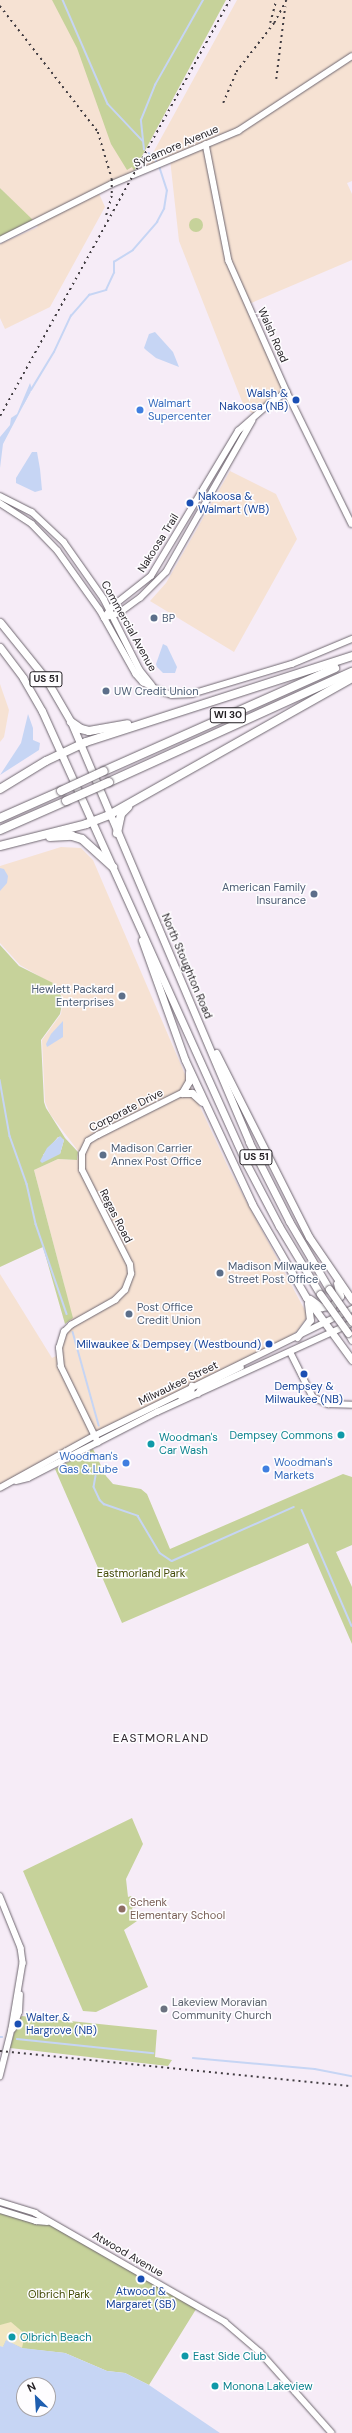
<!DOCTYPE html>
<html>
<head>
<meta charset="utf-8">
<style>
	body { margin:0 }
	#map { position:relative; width:352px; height:2433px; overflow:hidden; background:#f6ecf7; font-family:"DM Sans",sans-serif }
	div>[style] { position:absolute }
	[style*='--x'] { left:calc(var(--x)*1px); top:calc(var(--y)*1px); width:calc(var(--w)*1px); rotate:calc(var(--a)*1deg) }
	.industrial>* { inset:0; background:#f6e2d3 }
	.green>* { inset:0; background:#c6d29a }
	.round { border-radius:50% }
	.sand>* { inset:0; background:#f0e6c1 }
	.water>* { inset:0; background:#c6d5f4 }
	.stream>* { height:1.5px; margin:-0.75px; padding:0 0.75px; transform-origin:0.75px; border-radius:0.75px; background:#c6d5f4 }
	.roads { filter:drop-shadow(0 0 1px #6f6770) drop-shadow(0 0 1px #6f6770) }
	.tertiary>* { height:5.5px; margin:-2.75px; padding:0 2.75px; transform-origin:2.75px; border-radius:2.75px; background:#fff }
	.primary>* { height:7px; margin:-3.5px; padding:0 3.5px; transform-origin:3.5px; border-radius:3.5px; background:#fff }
	.motorway>* { height:8px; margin:-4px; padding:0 4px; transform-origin:4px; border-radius:4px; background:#fff }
	.rail>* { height:1.5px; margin-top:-0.75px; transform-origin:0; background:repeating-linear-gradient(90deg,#423d42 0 2px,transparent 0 6px) }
	.bridges { filter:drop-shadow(0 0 1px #6f6770) drop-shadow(0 0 1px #6f6770) }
	.primary-bridge>* { height:7px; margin:-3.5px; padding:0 3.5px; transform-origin:3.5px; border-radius:3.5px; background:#fff }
	.motorway-bridge>* { height:8px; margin:-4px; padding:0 4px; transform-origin:4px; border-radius:4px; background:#fff }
	.dots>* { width:11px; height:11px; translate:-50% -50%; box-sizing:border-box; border:2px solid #fefdff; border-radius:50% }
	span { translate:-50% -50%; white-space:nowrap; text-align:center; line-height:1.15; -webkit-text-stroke:3px #fefdff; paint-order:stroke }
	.shield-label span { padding:1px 3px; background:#fefdff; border:1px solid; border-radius:3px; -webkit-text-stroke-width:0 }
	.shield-label { font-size:10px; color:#211d21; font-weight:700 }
	.street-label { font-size:11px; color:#211d21 }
	.transit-label { font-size:11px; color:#164399 }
	.right { translate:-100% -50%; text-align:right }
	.left { translate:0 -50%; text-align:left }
	.shop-label { font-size:11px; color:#366cbe }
	.service-label { font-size:11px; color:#4e5e75 }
	.culture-label { font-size:11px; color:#0d838f }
	.park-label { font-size:11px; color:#444c08 }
	.education-label { font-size:11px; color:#785e54 }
	.worship-label { font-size:11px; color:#5b616d }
	.neighbourhood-label { font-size:12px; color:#2e272f; letter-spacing:1px }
	.north { position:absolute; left:16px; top:2377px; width:40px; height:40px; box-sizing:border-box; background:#fefdff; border:1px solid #a6a3a6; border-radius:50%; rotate:335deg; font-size:11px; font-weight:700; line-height:16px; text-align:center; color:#211d21 }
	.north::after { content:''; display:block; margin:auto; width:14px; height:18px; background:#1f5fb0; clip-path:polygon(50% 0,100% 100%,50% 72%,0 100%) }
</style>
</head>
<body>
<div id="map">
	<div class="industrial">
		<div style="clip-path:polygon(0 0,58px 0,134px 171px,97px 189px,105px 207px,50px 307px,5px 329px,0 318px,0 244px,38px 227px,0 188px)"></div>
		<div style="clip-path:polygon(237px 0,352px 0,352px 181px,347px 183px,352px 194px,352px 260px,249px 304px,287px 392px,256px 415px,245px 409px,179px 241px,170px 159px,143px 171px)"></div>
		<div style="clip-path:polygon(230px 471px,276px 494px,297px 539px,234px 652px,150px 601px,166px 583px)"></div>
		<div style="clip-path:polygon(0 684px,9px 710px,4px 737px,0 742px)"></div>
		<div style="clip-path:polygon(61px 847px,81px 848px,93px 860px,187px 1079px,229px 1169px,308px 1316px,297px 1331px,283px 1343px,192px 1386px,0 1488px,0 1274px,52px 1358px,58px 1355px,71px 1324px,64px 1284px,34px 1170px,58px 1159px,77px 1160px,79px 1152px,50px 1114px,45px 1102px,42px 1040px,61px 1014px,63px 999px,58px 987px,20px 965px,0 943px,0 866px)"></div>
	</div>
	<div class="green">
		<div style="clip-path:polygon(52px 0,226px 0,134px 171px,132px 167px,127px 170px,111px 144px,77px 48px)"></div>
		<div style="clip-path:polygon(0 188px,35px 222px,0 238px)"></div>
		<div class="round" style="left:189px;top:218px;width:14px;height:14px"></div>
		<div style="clip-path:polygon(evenodd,0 945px,19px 966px,53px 983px,63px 999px,60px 1014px,41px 1040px,44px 1102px,46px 1108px,65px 1138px,78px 1152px,77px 1160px,58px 1159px,34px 1170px,73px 1318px,65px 1324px,43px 1247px,0 1267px,0 945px,58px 1137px,64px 1140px,60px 1154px,43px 1155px,58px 1137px)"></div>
		<div style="clip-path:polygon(93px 1449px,106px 1476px,113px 1484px,141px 1489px,147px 1494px,170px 1549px,343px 1474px,352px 1477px,352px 1545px,336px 1552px,352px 1587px,352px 1644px,308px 1543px,122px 1623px,55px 1469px)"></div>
		<div style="clip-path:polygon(132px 1818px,143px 1844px,126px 1879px,128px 1897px,131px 1896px,136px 1907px,132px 1908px,137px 1921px,124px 1930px,148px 1987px,96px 2012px,83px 2011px,23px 1871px)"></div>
		<div style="clip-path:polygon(22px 2016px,157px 2030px,155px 2057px,172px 2060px,168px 2066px,10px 2048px,18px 2019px)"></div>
		<div style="clip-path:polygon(0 2210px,48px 2222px,198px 2306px,149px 2385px,125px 2373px,107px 2371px,65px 2353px,0 2346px)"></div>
	</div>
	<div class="sand">
		<div style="clip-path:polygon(11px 2322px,25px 2334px,22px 2348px,6px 2341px,3px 2347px,0 2346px,0 2325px)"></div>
	</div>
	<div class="water">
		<div style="clip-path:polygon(155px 332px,173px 352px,179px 367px,156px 358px,146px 350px,144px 348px,149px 334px)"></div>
		<div style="clip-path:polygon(30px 383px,32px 389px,3px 444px,0 468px,0 437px,10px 425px,11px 418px,17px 414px)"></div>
		<div style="clip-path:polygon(32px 452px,37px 452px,40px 469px,42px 490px,35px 492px,16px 483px,16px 478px)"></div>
		<div style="clip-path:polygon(163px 644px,167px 646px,177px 667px,175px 673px,163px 673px,157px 667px,156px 664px)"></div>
		<div style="clip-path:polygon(28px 714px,33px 728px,33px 740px,40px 743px,39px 750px,0 775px,21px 743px)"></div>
		<div style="clip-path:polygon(0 868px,4px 869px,8px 876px,7px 883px,0 891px)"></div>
		<div style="clip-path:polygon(63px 1021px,63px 1037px,47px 1047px,46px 1044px,51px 1034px)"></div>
		<div style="clip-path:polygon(60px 1136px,64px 1140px,60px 1154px,42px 1163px,40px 1161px,47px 1148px)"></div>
		<div style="clip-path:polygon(evenodd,6px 2340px,22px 2348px,65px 2353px,107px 2371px,125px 2373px,149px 2385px,220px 2433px,0 2433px,0 2346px,3px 2347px,6px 2340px,24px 2385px,48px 2385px,48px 2409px,24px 2409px,24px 2385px)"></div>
	</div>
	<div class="stream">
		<div style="--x:63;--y:0;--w:113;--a:66.6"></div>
		<div style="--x:108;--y:104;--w:50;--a:46.6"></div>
		<div style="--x:144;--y:150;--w:30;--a:-96"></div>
		<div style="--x:141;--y:120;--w:38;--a:-68"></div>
		<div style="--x:155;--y:85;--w:98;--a:-60.5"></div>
		<div style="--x:149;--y:153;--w:12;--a:48"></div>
		<div style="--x:31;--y:390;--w:44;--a:-58.8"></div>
		<div style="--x:54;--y:352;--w:40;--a:-65"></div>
		<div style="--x:71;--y:316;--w:28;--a:-49"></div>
		<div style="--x:89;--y:295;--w:18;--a:-16"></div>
		<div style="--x:106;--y:290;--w:19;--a:-65"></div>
		<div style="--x:114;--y:273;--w:11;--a:-90"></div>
		<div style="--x:114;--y:262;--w:22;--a:-32"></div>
		<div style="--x:133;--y:250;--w:37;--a:-49"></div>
		<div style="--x:157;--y:222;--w:15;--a:-62"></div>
		<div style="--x:164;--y:209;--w:18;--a:-81"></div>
		<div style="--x:167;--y:191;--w:26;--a:-108"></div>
		<div style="--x:23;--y:404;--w:13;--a:-61"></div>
		<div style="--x:0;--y:1080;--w:57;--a:79.9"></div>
		<div style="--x:10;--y:1136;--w:51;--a:70.5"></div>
		<div style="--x:27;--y:1184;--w:41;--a:77.3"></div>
		<div style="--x:36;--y:1224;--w:95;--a:71"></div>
		<div style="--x:73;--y:1332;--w:97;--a:74.4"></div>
		<div style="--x:96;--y:1476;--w:11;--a:100"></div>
		<div style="--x:94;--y:1487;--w:14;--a:65"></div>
		<div style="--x:100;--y:1500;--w:6;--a:45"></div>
		<div style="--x:104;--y:1504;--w:36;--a:19"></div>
		<div style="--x:138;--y:1516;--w:43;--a:59.3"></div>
		<div style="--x:160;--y:1553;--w:14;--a:34"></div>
		<div style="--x:172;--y:1561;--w:133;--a:-23.9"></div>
		<div style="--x:302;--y:1510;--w:126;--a:66.7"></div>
		<div style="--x:0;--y:2037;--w:2;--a:0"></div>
		<div style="--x:17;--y:2039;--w:137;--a:5.9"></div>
		<div style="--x:193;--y:2058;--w:122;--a:5.2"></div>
		<div style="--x:315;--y:2069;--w:38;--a:11"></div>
	</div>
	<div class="roads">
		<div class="tertiary">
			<div style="--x:206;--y:144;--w:119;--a:78.9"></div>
			<div style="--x:229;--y:261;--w:143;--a:66.1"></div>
			<div style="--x:287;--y:392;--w:147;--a:63.8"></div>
			<div style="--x:0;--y:240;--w:125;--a:-26.6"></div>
			<div style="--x:112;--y:184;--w:137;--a:-22.8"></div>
			<div style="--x:238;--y:131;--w:136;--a:-33.3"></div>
			<div style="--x:0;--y:496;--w:36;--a:27"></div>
			<div style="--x:32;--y:512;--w:44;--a:43.2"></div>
			<div style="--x:64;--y:542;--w:70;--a:54.9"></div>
			<div style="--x:104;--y:599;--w:80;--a:63.1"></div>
			<div style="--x:140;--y:670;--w:19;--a:51"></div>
			<div style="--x:0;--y:503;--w:38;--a:33"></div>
			<div style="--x:32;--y:524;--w:37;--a:46"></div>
			<div style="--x:58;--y:551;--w:72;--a:54.6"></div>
			<div style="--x:100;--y:610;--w:73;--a:60.6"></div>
			<div style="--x:136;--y:674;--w:11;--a:49"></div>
			<div style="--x:143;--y:682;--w:22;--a:27"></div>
			<div style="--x:163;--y:692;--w:9;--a:18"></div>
			<div style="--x:172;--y:695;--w:20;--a:-3"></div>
			<div style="--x:192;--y:694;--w:104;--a:-16.7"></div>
			<div style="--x:292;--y:664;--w:65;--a:-22.6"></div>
			<div style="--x:104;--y:618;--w:15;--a:-53"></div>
			<div style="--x:113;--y:606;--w:48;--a:-38.3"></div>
			<div style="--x:151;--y:576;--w:169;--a:-59"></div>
			<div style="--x:238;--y:431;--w:43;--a:-41.2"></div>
			<div style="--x:270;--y:403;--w:20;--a:-33"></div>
			<div style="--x:104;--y:618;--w:16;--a:-18"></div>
			<div style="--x:119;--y:613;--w:26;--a:-36"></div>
			<div style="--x:140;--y:598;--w:37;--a:-45"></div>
			<div style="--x:166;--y:572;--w:174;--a:-60.3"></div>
			<div style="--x:291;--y:1353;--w:49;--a:63.4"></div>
			<div style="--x:313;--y:1397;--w:17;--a:25"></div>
			<div style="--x:328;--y:1404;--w:24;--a:2"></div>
			<div style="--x:198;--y:1394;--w:9;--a:-63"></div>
			<div style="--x:202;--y:1386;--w:43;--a:-26"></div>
			<div style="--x:181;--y:1397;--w:12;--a:-31"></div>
			<div style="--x:191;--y:1391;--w:5;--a:-79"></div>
			<div style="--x:98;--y:1443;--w:85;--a:-116"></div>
			<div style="--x:61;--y:1367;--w:19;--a:-96"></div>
			<div style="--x:59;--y:1348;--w:17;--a:-73"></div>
			<div style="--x:64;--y:1332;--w:10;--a:-45"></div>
			<div style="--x:71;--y:1325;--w:51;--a:-29.6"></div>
			<div style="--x:115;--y:1300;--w:14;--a:-45"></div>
			<div style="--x:125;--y:1290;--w:17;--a:-69"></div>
			<div style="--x:131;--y:1274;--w:9;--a:-96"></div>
			<div style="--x:130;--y:1265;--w:106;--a:-116.8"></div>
			<div style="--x:82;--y:1170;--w:16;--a:-90"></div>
			<div style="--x:82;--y:1154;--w:14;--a:-65"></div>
			<div style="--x:88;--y:1141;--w:12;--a:-31"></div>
			<div style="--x:98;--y:1135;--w:94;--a:-26.6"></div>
			<div style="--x:16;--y:1481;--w:12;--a:-14"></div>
			<div style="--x:28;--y:1478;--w:145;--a:-27.1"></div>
			<div style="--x:157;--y:1412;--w:214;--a:-24.5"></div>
			<div style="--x:0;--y:1488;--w:107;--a:-29"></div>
			<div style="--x:94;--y:1436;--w:288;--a:-26.2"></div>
			<div style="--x:0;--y:1896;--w:56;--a:68"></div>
			<div style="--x:21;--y:1948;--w:15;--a:82"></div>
			<div style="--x:23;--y:1963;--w:67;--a:99.5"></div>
			<div style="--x:12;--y:2029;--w:49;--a:104"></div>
			<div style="--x:13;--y:2029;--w:18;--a:-71"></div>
			<div style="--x:19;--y:2012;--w:17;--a:-87"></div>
			<div style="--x:0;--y:2202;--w:37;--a:17"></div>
			<div style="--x:35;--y:2213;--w:219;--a:29.8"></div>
			<div style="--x:225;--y:2322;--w:46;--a:40.6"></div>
			<div style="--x:260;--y:2352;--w:108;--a:48.4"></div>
			<div style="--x:0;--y:2210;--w:38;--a:17"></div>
			<div style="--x:36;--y:2221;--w:11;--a:5"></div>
		</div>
		<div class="primary">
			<div style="--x:0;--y:622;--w:73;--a:51.1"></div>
			<div style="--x:46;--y:679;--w:50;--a:59.8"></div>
			<div style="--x:71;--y:722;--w:456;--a:67"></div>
			<div style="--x:249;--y:1142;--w:89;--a:63.1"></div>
			<div style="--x:289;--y:1221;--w:79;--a:59.5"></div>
			<div style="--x:0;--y:647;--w:39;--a:53"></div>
			<div style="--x:23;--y:678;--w:38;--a:60"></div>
			<div style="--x:42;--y:711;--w:498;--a:65.7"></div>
			<div style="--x:247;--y:1165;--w:69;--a:62.3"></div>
			<div style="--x:279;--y:1226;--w:79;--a:58.9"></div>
			<div style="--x:142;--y:940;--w:127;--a:70.3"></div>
			<div style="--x:185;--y:1060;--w:159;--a:65"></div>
			<div style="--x:252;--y:1204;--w:108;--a:59.9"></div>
			<div style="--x:306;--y:1297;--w:78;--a:53.9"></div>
			<div style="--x:216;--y:1053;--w:206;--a:63.2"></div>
			<div style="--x:309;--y:1237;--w:76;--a:55.7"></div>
			<div style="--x:182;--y:1093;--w:10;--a:0"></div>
			<div style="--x:192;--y:1093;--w:13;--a:42"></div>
			<div style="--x:182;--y:1093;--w:14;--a:-60"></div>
			<div style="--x:189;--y:1081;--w:9;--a:-90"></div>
			<div style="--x:310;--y:1299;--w:14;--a:36"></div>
			<div style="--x:321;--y:1307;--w:11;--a:-5"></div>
			<div style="--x:332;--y:1306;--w:13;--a:-51"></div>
			<div style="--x:340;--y:1296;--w:13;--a:-103"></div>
			<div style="--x:348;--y:1333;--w:8;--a:60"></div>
			<div style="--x:297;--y:1337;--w:21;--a:-53"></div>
			<div style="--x:310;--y:1320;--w:17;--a:-97"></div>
		</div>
		<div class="motorway">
			<div style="--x:71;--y:722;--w:12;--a:35"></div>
			<div style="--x:81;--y:729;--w:8;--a:14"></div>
			<div style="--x:89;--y:731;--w:39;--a:-10"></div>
			<div style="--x:104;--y:771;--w:253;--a:-24"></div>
			<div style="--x:109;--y:782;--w:267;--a:-24.4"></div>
			<div style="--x:0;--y:789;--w:54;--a:-31.3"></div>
			<div style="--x:46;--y:761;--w:44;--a:-25.4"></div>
			<div style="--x:86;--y:742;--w:280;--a:-17.9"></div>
			<div style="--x:0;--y:818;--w:67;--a:-23.9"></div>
			<div style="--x:0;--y:830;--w:72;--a:-23.7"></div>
			<div style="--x:117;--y:833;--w:19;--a:-78"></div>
			<div style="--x:121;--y:814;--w:10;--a:-45"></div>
			<div style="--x:50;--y:837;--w:22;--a:-3"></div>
			<div style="--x:72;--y:836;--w:10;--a:17"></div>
			<div style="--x:82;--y:839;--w:42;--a:42.1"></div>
			<div style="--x:0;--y:846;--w:89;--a:-14.3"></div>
			<div style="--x:86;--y:824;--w:25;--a:-21"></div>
			<div style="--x:109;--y:815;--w:279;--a:-29.4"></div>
		</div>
	</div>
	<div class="rail">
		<div style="--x:0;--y:6;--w:160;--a:52.1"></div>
		<div style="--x:98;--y:132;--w:49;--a:73.4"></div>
		<div style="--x:112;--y:179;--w:17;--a:90"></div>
		<div style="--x:112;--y:196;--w:22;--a:106"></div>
		<div style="--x:270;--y:23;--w:24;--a:-75"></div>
		<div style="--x:276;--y:79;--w:73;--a:-82.9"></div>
		<div style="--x:223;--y:103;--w:34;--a:-67"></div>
		<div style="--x:236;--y:72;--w:62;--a:-52.2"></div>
		<div style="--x:274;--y:23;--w:26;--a:-62"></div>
		<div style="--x:0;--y:416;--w:475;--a:-61.1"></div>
		<div style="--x:0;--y:2051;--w:354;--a:5.7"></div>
	</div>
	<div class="bridges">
		<div class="primary-bridge">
			<div style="--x:329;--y:1289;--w:40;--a:55.1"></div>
			<div style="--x:320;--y:1294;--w:48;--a:54.3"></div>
		</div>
		<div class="motorway-bridge">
			<div style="--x:61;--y:791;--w:47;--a:-24.9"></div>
			<div style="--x:66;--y:801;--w:47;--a:-23.8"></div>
		</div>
	</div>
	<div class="dots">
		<div style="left:296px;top:400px;background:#1a4fb4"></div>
		<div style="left:140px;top:410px;background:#3f7fe0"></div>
		<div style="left:190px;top:503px;background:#1a4fb4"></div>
		<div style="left:154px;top:618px;background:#5c6f8a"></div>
		<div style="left:106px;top:691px;background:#5c6f8a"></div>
		<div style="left:314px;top:894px;background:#5c6f8a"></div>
		<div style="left:122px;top:996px;background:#5c6f8a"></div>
		<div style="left:103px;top:1155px;background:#5c6f8a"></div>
		<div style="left:220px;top:1273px;background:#5c6f8a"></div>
		<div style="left:129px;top:1314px;background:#5c6f8a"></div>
		<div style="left:269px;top:1344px;background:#1a4fb4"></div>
		<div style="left:304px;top:1374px;background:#1a4fb4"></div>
		<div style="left:341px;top:1435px;background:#0f9aa8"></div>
		<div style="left:151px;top:1444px;background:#0f9aa8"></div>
		<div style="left:126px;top:1463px;background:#3f7fe0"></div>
		<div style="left:266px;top:1469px;background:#3f7fe0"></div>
		<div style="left:122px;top:1909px;background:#8d6e63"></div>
		<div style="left:164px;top:2009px;background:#6b7280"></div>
		<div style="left:18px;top:2024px;background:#1a4fb4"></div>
		<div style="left:141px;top:2279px;background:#1a4fb4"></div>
		<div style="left:12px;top:2337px;background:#0f9aa8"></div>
		<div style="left:185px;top:2356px;background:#0f9aa8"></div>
		<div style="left:215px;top:2386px;background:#0f9aa8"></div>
	</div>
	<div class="shield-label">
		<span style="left:46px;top:679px">US 51</span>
		<span style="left:228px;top:715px">WI 30</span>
		<span style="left:256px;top:1157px">US 51</span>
	</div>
	<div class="street-label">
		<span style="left:176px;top:146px;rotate:-23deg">Sycamore Avenue</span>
		<span style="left:273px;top:335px;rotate:66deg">Walsh Road</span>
		<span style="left:158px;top:543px;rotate:-58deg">Nakoosa Trail</span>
		<span style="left:129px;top:626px;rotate:61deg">Commercial Avenue</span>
		<span style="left:187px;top:966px;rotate:67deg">North Stoughton Road</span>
		<span style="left:126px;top:1110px;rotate:-27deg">Corporate Drive</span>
		<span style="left:116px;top:1216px;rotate:63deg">Regas Road</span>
		<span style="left:178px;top:1383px;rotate:-26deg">Milwaukee Street</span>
		<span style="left:128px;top:2254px;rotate:30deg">Atwood Avenue</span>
	</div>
	<div class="transit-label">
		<span class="right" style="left:288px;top:400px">Walsh &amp;<br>Nakoosa (NB)</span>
		<span class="left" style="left:198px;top:503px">Nakoosa &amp;<br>Walmart (WB)</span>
		<span class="right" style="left:261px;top:1344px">Milwaukee &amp; Dempsey (Westbound)</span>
		<span style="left:304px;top:1393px">Dempsey &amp;<br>Milwaukee (NB)</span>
		<span class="left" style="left:26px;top:2024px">Walter &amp;<br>Hargrove (NB)</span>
		<span style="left:141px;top:2298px">Atwood &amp;<br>Margaret (SB)</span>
	</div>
	<div class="shop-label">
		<span class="left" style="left:148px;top:410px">Walmart<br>Supercenter</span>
		<span class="right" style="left:118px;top:1463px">Woodman's<br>Gas &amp; Lube</span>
		<span class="left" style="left:274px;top:1469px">Woodman's<br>Markets</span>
	</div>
	<div class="service-label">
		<span class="left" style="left:162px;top:618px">BP</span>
		<span class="left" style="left:114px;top:691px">UW Credit Union</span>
		<span class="right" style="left:306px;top:894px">American Family<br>Insurance</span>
		<span class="right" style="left:114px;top:996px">Hewlett Packard<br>Enterprises</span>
		<span class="left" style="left:111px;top:1155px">Madison Carrier<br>Annex Post Office</span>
		<span class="left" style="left:228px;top:1273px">Madison Milwaukee<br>Street Post Office</span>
		<span class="left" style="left:137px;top:1314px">Post Office<br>Credit Union</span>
	</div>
	<div class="culture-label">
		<span class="right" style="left:333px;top:1435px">Dempsey Commons</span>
		<span class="left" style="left:159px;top:1444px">Woodman's<br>Car Wash</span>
		<span class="left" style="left:20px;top:2337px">Olbrich Beach</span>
		<span class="left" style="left:193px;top:2356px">East Side Club</span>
		<span class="left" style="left:223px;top:2386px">Monona Lakeview</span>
	</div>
	<div class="park-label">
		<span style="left:141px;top:1573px">Eastmorland Park</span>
		<span style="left:59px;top:2294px">Olbrich Park</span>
	</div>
	<div class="education-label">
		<span class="left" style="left:130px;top:1909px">Schenk<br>Elementary School</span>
	</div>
	<div class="worship-label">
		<span class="left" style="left:172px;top:2009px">Lakeview Moravian<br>Community Church</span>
	</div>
	<div class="neighbourhood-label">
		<span style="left:161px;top:1739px">EASTMORLAND</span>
	</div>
	<div class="north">N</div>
</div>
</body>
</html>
